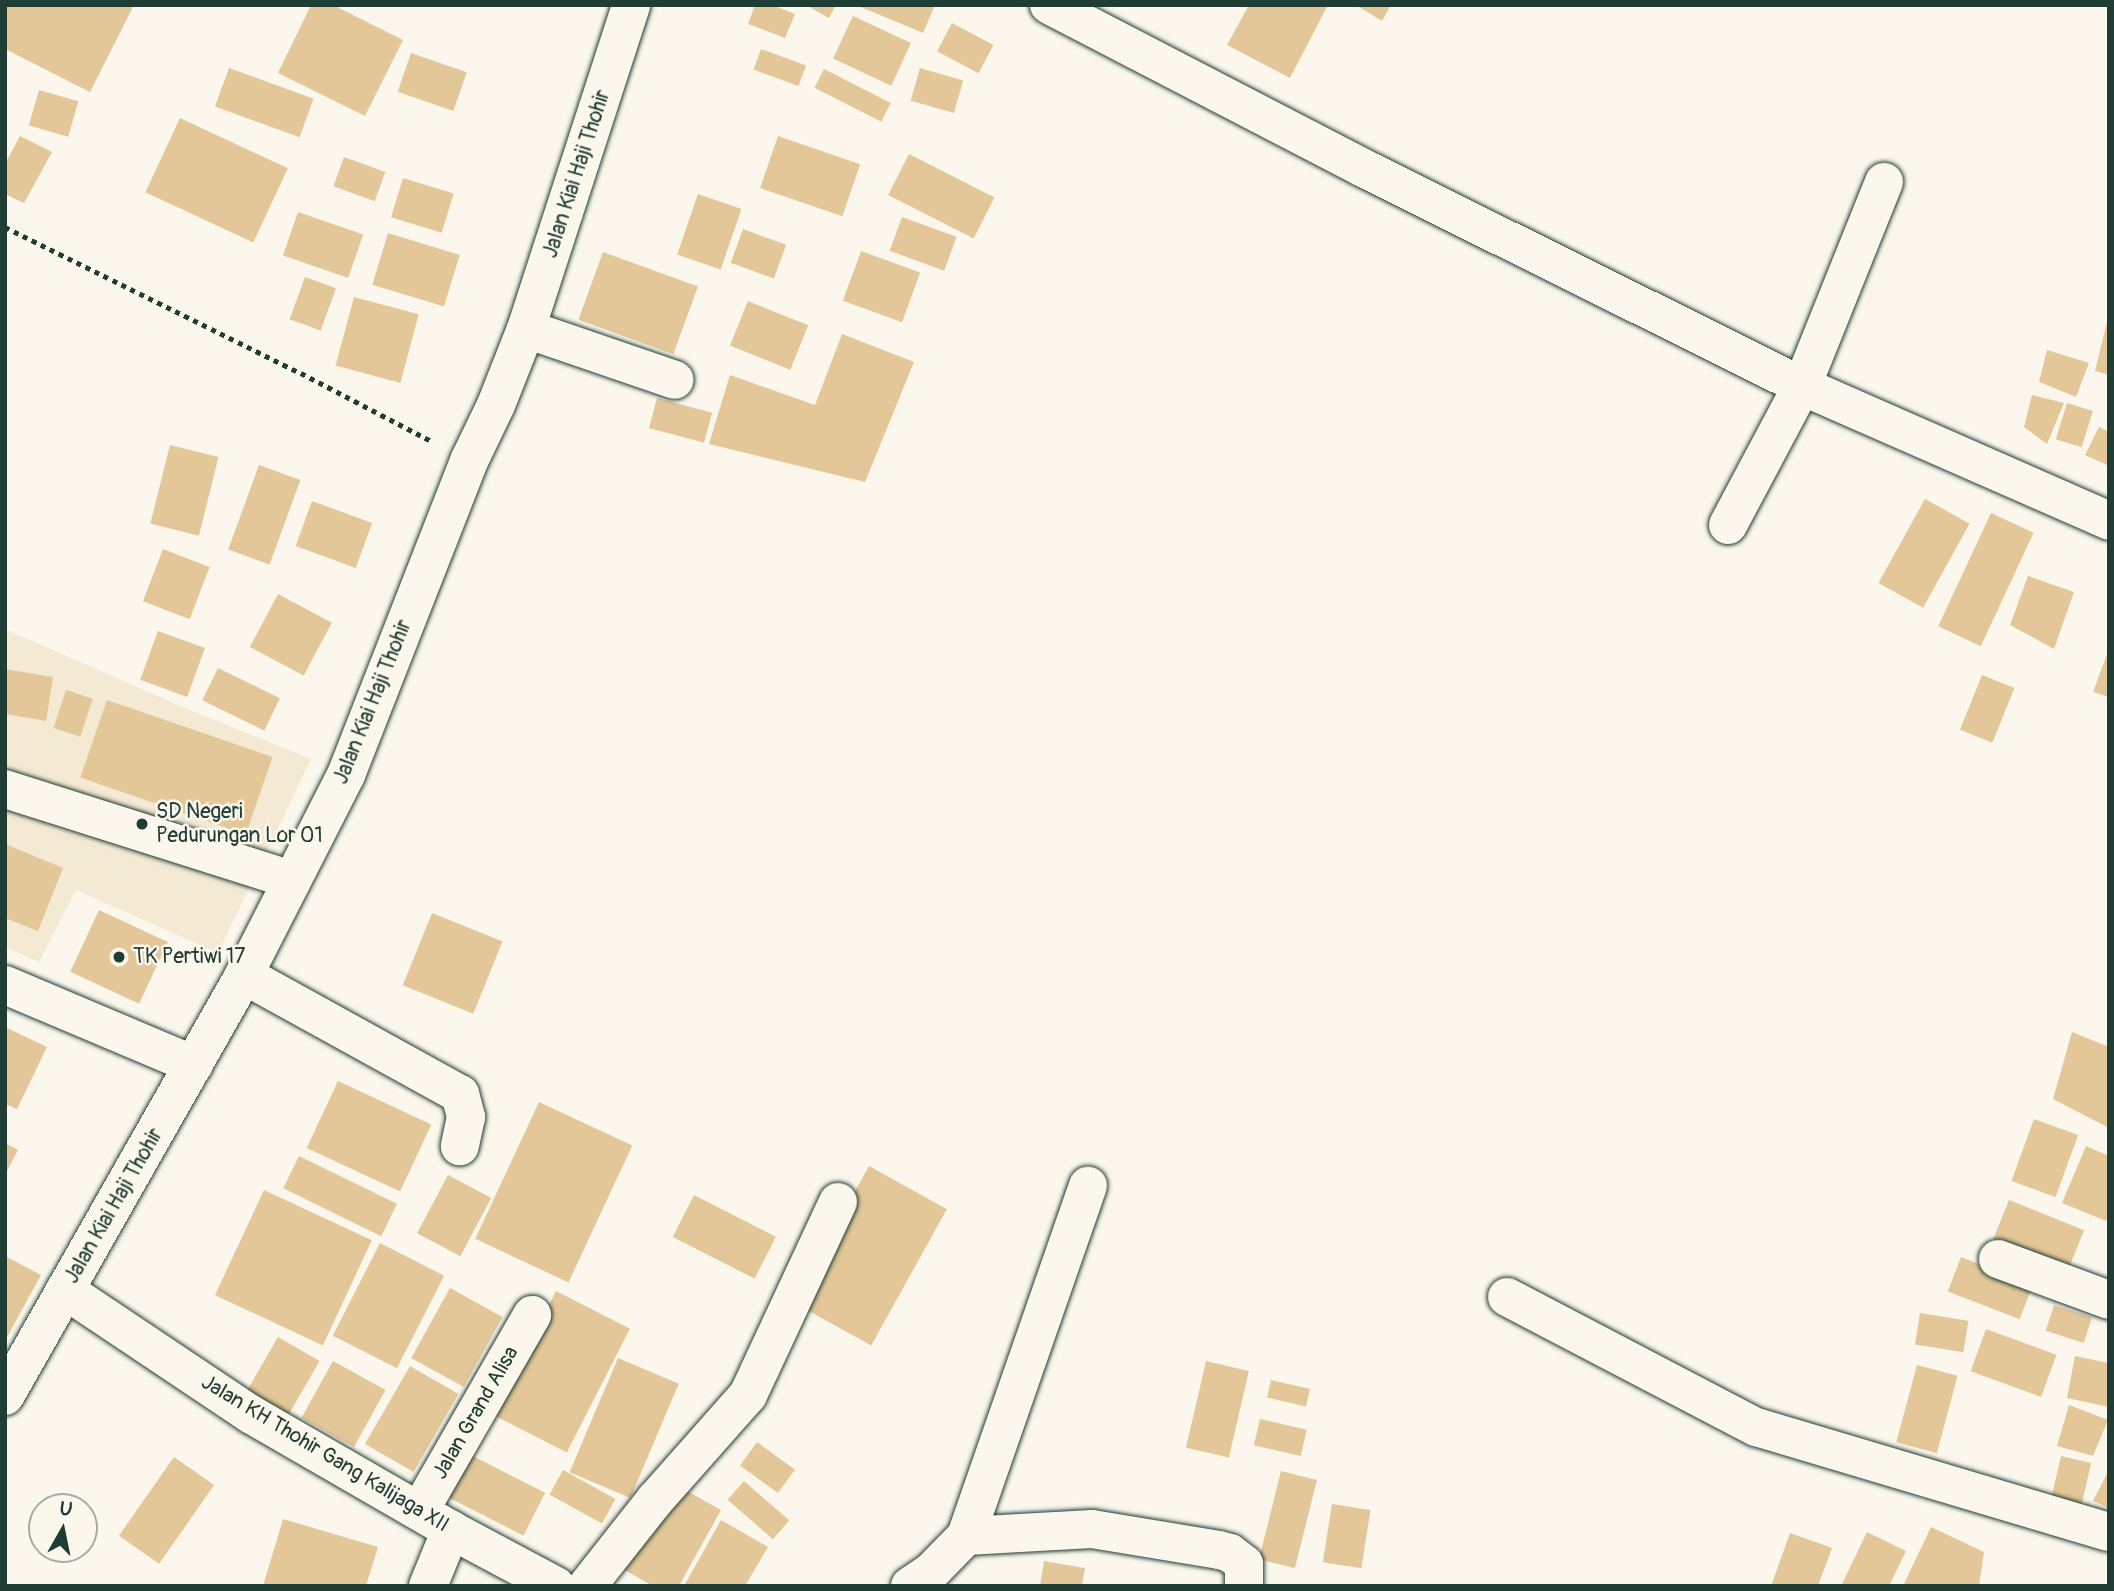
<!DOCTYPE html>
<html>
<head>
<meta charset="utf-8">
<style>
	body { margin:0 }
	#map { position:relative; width:2114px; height:1591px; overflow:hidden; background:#fbf7ec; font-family:Pangolin,sans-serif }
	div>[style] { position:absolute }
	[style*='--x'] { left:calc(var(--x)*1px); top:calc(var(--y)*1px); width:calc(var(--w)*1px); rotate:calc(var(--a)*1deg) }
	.built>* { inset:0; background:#f4e9d3 }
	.building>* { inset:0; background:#e4c798; transform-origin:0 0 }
	.path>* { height:4.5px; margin-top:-2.25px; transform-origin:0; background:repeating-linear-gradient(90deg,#1f3d34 0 5px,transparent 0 10px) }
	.roads { filter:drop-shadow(0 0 2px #1f3d34) drop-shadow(0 0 2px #1f3d34) }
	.minor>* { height:38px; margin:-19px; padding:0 19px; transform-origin:19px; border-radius:19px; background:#fbf7ec }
	.dots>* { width:19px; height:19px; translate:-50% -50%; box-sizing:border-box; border:4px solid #fbf7ec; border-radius:50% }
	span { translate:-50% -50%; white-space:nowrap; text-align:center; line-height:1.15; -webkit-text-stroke:5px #fbf7ec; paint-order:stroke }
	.street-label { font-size:21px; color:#1f3d34 }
	.poi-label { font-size:21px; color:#1f3d34 }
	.left { translate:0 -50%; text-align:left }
	.frame { position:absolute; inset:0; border:7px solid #1f3d34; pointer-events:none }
	.north { position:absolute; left:28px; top:1493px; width:70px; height:70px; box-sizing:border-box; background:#fbf7ec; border:2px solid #a3ada2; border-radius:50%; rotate:9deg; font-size:19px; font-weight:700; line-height:28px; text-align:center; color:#1f3d34 }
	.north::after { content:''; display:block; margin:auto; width:24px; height:32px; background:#1f3d34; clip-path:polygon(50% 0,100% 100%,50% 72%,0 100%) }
</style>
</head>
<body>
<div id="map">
	<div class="built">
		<div style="clip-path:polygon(5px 629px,178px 705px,311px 759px,218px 953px,76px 890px,39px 962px,5px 947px)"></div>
	</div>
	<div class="building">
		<div style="clip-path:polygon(5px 5px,134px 5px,90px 92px,5px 49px)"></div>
		<div style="clip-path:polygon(311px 5px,333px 5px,403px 40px,365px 116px,278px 73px)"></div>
		<div style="clip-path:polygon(755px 5px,772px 5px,795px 14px,785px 38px,748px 24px)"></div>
		<div style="clip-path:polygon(806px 5px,836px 5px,829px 18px)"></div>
		<div style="clip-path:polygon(856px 5px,935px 5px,923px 33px)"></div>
		<div style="clip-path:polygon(1249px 5px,1328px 5px,1290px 78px,1227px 45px)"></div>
		<div style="clip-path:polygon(1356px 5px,1391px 5px,1382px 21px)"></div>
		<div style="left:853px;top:16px;width:64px;height:47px;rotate:25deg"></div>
		<div style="left:952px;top:23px;width:47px;height:32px;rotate:28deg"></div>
		<div style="left:761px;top:49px;width:48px;height:22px;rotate:20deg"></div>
		<div style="left:411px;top:53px;width:59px;height:41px;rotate:19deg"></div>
		<div style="left:229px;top:68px;width:90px;height:41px;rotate:20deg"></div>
		<div style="left:920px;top:68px;width:45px;height:34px;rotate:16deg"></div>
		<div style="left:824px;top:69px;width:75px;height:21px;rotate:27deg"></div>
		<div style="left:39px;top:90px;width:41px;height:37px;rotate:16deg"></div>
		<div style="left:180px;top:118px;width:119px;height:82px;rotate:25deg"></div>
		<div style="clip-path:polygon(20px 136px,52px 152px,24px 203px,5px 194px,5px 164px)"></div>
		<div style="left:778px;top:136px;width:87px;height:55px;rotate:19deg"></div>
		<div style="left:909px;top:154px;width:96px;height:46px;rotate:27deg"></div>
		<div style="left:344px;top:157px;width:44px;height:31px;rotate:20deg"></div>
		<div style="left:403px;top:178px;width:53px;height:41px;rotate:17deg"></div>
		<div style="left:698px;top:194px;width:46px;height:64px;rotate:19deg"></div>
		<div style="left:298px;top:212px;width:69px;height:46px;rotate:19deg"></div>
		<div style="left:902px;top:217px;width:58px;height:36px;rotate:20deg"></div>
		<div style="left:743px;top:229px;width:46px;height:36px;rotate:20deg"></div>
		<div style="left:388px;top:233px;width:75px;height:54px;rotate:17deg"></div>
		<div style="left:861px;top:251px;width:63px;height:53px;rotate:20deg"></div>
		<div style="left:603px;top:252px;width:101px;height:72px;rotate:20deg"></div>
		<div style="left:305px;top:277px;width:33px;height:45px;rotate:20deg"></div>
		<div style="left:354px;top:297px;width:67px;height:71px;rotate:15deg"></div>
		<div style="left:748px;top:301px;width:65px;height:48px;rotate:22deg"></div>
		<div style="clip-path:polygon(2108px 318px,2109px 318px,2109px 375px,2095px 371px)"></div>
		<div style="clip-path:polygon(842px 334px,914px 362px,865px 482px,709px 444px,730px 375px,815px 405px)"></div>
		<div style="clip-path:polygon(2047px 350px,2089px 363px,2076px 397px,2039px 382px)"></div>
		<div style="clip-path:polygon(2032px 395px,2064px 403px,2047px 444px,2024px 427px)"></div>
		<div style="left:657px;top:398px;width:57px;height:31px;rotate:15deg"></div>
		<div style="left:2067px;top:403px;width:27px;height:38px;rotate:17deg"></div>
		<div style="clip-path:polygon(2099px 427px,2109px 432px,2109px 466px,2085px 455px)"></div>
		<div style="left:170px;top:445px;width:50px;height:81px;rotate:14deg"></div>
		<div style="left:259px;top:465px;width:44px;height:90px;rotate:20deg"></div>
		<div style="left:1925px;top:499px;width:51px;height:96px;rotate:29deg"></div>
		<div style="left:312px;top:501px;width:64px;height:48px;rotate:20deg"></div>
		<div style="left:1991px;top:513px;width:47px;height:125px;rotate:25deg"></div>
		<div style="left:163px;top:549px;width:50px;height:56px;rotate:21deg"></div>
		<div style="clip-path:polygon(2028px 576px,2074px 592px,2054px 649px,2010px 625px)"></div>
		<div style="left:278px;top:594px;width:61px;height:60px;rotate:28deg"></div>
		<div style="left:158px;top:631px;width:50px;height:52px;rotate:20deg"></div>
		<div style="clip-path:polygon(2109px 649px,2109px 697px,2093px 692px)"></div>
		<div style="left:218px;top:668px;width:69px;height:36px;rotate:26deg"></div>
		<div style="clip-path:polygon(5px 669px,53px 677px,46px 721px,5px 714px)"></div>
		<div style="left:1982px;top:675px;width:35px;height:59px;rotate:22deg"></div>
		<div style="left:66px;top:690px;width:28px;height:40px;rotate:18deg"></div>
		<div style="left:107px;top:700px;width:175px;height:82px;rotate:19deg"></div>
		<div style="clip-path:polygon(5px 844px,63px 868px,38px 931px,5px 918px)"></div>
		<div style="left:99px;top:910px;width:76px;height:68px;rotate:25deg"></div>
		<div style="left:432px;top:913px;width:76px;height:78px;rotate:22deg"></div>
		<div style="clip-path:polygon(5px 1027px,47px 1047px,17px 1109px,5px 1104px)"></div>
		<div style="clip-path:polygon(2072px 1032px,2109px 1047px,2109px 1128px,2053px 1099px)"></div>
		<div style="left:338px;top:1081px;width:103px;height:74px;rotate:25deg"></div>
		<div style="left:539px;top:1102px;width:103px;height:151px;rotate:25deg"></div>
		<div style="left:2034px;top:1119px;width:47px;height:66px;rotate:20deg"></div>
		<div style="clip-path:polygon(5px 1143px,18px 1150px,5px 1175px)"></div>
		<div style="clip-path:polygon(2086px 1146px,2109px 1156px,2109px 1214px,2106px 1221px,2062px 1203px)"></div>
		<div style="left:299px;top:1156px;width:109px;height:36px;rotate:26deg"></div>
		<div style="left:869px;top:1166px;width:89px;height:156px;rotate:29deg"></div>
		<div style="left:448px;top:1175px;width:49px;height:66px;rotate:28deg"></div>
		<div style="left:264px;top:1190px;width:119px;height:116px;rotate:25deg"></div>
		<div style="left:694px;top:1195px;width:92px;height:47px;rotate:27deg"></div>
		<div style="left:2009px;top:1200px;width:81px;height:42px;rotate:22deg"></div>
		<div style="left:380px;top:1243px;width:72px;height:104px;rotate:27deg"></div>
		<div style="clip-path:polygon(5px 1256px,41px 1275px,5px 1341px)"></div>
		<div style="left:1961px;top:1257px;width:77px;height:37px;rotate:21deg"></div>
		<div style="left:450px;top:1288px;width:60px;height:80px;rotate:29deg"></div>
		<div style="left:556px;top:1291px;width:83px;height:139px;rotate:27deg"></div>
		<div style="left:2054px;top:1305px;width:40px;height:27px;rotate:18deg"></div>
		<div style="left:1920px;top:1313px;width:49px;height:32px;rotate:9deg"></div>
		<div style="left:1986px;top:1329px;width:75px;height:45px;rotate:20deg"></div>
		<div style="left:278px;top:1337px;width:48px;height:64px;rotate:30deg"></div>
		<div style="clip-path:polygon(2075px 1356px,2109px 1363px,2109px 1407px,2067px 1398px)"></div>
		<div style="left:618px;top:1358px;width:66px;height:124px;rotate:23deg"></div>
		<div style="left:333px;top:1361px;width:60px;height:65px;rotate:29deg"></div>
		<div style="left:1206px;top:1361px;width:44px;height:89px;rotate:13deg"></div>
		<div style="left:1917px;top:1365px;width:42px;height:80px;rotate:15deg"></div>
		<div style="left:410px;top:1366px;width:56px;height:90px;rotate:30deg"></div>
		<div style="left:1271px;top:1380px;width:40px;height:18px;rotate:13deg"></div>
		<div style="clip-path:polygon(2069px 1405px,2108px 1420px,2093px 1456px,2057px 1446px)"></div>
		<div style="left:1260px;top:1419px;width:48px;height:27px;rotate:13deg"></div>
		<div style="left:757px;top:1442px;width:47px;height:29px;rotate:36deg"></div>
		<div style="left:465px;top:1452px;width:90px;height:48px;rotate:27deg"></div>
		<div style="left:2061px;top:1456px;width:31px;height:49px;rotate:13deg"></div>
		<div style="left:174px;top:1457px;width:49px;height:96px;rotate:35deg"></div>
		<div style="left:563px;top:1470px;width:60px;height:28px;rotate:29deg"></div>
		<div style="clip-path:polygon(2109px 1470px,2109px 1508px,2093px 1501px)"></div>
		<div style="left:1281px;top:1471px;width:37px;height:91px;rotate:14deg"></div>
		<div style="left:744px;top:1481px;width:60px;height:25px;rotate:41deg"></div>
		<div style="clip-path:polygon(671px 1482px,721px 1510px,679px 1586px,653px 1586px,623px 1569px)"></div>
		<div style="left:1332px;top:1504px;width:39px;height:59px;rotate:9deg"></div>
		<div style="clip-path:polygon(283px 1519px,378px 1547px,366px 1586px,263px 1586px)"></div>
		<div style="clip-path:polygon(721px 1520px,768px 1547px,745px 1586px,684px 1586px)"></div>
		<div style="clip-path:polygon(1931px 1527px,1984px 1552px,1979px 1586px,1903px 1586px)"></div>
		<div style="clip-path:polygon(1867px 1532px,1906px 1551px,1889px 1586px,1841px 1586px)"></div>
		<div style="clip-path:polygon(1790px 1533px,1832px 1548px,1818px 1586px,1771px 1586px)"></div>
		<div style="clip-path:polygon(1044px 1561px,1085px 1568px,1082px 1586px,1040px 1586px)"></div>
	</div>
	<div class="path">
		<div style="--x:5;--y:227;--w:330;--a:26.3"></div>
		<div style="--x:301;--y:373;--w:147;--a:27.6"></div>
	</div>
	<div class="roads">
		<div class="minor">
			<div style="--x:1049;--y:5;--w:356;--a:27.4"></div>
			<div style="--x:1365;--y:169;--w:488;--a:26.4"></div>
			<div style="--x:1802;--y:386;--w:335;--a:23.7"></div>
			<div style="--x:526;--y:329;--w:157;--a:18.9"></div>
			<div style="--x:1728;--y:525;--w:157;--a:-62"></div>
			<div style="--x:1802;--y:386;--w:220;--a:-68.1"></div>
			<div style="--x:5;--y:789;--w:301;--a:17.6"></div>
			<div style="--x:244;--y:975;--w:247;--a:28.9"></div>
			<div style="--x:460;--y:1094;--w:24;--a:75"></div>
			<div style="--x:466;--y:1117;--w:30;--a:102"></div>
			<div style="--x:5;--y:985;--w:205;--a:22.9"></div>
			<div style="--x:1998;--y:1259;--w:118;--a:20.3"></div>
			<div style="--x:65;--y:1290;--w:225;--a:33.8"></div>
			<div style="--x:252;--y:1415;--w:230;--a:30"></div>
			<div style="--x:451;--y:1530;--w:119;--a:28.1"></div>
			<div style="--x:1507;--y:1297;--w:281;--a:27.6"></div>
			<div style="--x:1756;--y:1427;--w:368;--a:16.6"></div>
			<div style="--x:5;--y:1396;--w:484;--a:-60.4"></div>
			<div style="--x:244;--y:975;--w:225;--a:-63"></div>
			<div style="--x:346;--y:775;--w:337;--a:-68.6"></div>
			<div style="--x:469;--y:461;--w:62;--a:-64.3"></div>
			<div style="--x:496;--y:405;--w:82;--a:-68.5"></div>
			<div style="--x:526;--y:329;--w:341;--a:-72"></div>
			<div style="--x:420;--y:1510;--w:225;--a:-60.1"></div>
			<div style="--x:966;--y:1536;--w:126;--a:-3.2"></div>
			<div style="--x:1092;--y:1529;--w:129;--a:9.4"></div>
			<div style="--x:1219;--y:1550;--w:11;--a:15"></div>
			<div style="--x:1230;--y:1553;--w:18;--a:38"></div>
			<div style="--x:1244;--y:1564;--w:22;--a:90"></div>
			<div style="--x:428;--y:1586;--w:61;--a:-67.7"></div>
			<div style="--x:587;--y:1586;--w:110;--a:-51.7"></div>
			<div style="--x:655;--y:1500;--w:140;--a:-48.5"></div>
			<div style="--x:748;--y:1395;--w:213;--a:-65"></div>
			<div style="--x:910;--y:1586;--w:25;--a:-34"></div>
			<div style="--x:931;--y:1572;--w:50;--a:-45.8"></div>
			<div style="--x:966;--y:1536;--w:371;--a:-70.8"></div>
		</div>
	</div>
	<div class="dots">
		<div style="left:142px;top:824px;background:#1f3d34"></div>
		<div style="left:119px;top:957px;background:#1f3d34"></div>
	</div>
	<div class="street-label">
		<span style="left:577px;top:174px;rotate:-72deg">Jalan Kiai Haji Thohir</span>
		<span style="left:373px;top:702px;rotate:-68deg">Jalan Kiai Haji Thohir</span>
		<span style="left:114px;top:1206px;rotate:-60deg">Jalan Kiai Haji Thohir</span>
		<span style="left:476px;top:1413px;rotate:-60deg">Jalan Grand Alisa</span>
		<span style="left:325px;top:1454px;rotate:31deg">Jalan KH Thohir Gang Kalijaga XII</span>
	</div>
	<div class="poi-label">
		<span class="left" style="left:156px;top:824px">SD Negeri<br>Pedurungan Lor 01</span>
		<span class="left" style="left:133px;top:957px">TK Pertiwi 17</span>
	</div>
	<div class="frame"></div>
	<div class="north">U</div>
</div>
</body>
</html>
